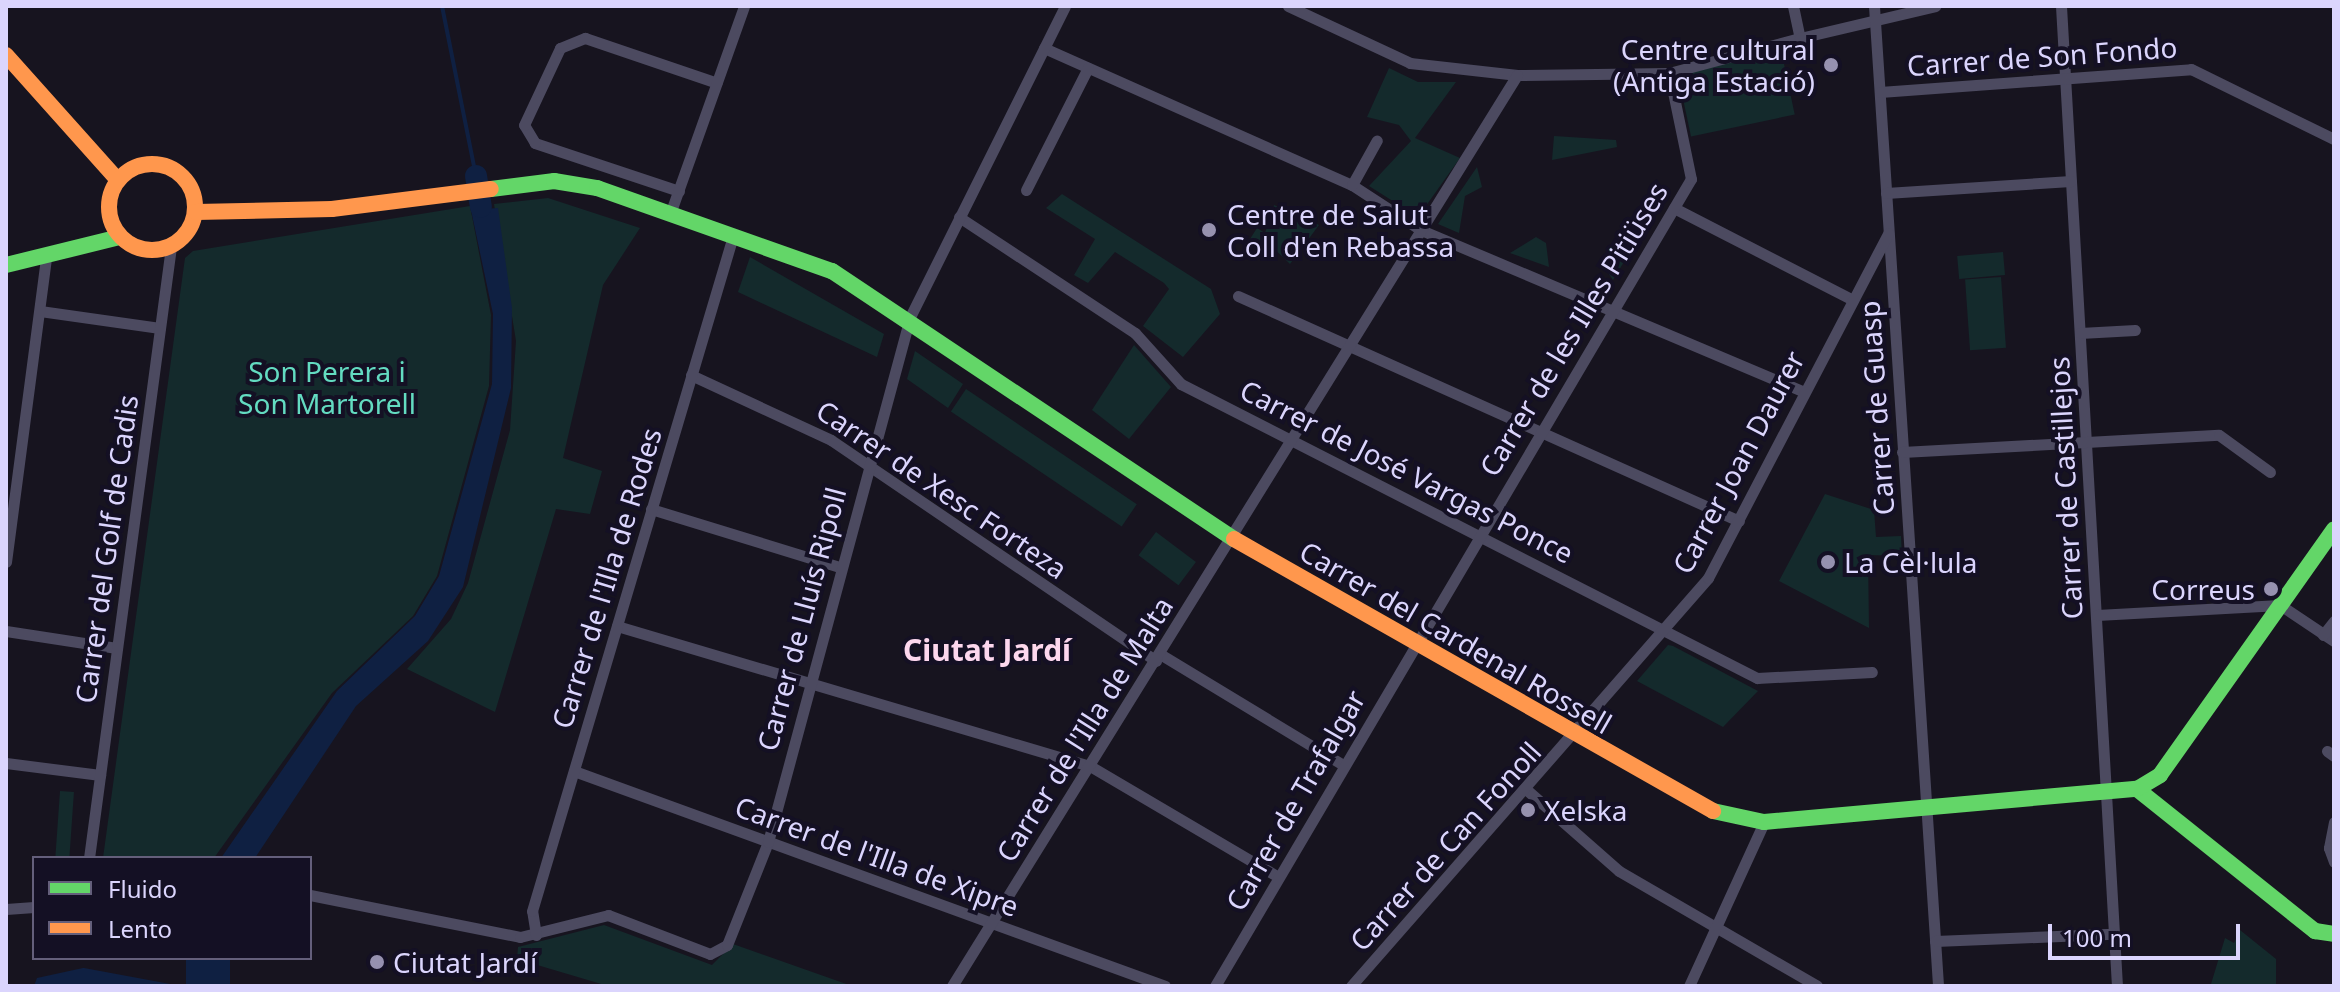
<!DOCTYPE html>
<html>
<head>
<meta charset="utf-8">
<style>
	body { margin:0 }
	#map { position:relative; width:2340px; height:992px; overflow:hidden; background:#17141f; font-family:"Noto Sans",sans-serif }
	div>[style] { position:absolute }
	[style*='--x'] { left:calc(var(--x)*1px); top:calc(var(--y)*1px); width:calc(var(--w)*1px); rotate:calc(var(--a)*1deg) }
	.green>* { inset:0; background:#142a2c; transform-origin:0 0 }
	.water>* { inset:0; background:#0f2042; transform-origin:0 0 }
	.stream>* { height:4px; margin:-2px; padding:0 2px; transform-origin:2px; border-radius:2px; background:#0f2042 }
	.river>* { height:22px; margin:-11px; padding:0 11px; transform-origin:11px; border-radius:11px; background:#0f2042 }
	.street>* { height:11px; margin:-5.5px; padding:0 5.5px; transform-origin:5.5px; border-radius:5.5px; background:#4c4a60 }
	.fast>* { height:16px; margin:-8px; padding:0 8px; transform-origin:8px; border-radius:8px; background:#63d668 }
	.slow>* { height:16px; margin:-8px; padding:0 8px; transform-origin:8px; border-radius:8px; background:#ff974d }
	.slow>.ring { margin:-8px; padding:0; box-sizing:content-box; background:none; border:16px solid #ff974d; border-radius:50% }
	.dots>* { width:22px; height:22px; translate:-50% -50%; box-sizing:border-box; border:4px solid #141024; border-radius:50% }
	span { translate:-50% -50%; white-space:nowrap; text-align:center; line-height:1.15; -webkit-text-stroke:8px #141024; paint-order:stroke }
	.poi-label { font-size:28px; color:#dbd5fd }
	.right { translate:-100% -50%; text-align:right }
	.left { translate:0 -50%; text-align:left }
	.street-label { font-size:28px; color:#dbd5fd }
	.park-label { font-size:28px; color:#63dbc1 }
	.neighbourhood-label { font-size:30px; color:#fdd7ee; font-weight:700 }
	.frame { position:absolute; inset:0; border:8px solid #dbd5fd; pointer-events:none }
	.legend { position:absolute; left:32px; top:856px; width:280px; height:104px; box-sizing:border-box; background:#141024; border:2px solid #645f7b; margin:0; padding:10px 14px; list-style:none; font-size:24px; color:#dbd5fd }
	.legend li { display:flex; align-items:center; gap:16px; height:40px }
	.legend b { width:40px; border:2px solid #645f7b }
	.scale { position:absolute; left:2048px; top:924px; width:192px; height:36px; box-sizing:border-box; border:4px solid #dbd5fd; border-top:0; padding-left:10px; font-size:24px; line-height:28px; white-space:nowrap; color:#dbd5fd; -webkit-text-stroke:6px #141024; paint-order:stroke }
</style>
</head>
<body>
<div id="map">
	<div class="green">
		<div style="left:1781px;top:50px;width:66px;height:106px;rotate:78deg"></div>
		<div style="clip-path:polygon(1389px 68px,1418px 82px,1456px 82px,1415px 138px,1460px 158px,1418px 217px,1369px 186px,1411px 141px,1399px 125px,1367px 117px)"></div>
		<div style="clip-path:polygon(1554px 136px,1616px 140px,1617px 147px,1552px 160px)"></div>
		<div style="clip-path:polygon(1477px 167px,1482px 187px,1465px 196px,1459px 233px,1438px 224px)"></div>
		<div style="clip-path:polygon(1062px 194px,1211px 289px,1220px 314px,1183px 357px,1143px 326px,1169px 289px,1164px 283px,1115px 252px,1088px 283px,1074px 275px,1095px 239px,1046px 208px)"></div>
		<div style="clip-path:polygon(548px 198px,640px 228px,603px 285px,563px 458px,602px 471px,590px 514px,556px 509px,495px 712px,407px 669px,451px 619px,468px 583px,510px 430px,516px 341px,494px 204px)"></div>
		<div style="clip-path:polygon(1274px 205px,1319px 225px,1290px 264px,1265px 240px,1260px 245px,1250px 239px,1257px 228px,1265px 233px)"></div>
		<div style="clip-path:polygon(470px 206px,491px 315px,489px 386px,437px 576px,413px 616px,332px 693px,214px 858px,103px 858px,185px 258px,193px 251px)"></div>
		<div style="clip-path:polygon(1536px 237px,1546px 243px,1549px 267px,1510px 253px)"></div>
		<div style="clip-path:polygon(1639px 237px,1613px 280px,1600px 261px,1610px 247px)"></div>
		<div style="left:2003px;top:252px;width:23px;height:46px;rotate:85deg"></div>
		<div style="clip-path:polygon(750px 257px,884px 334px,877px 357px,738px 292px)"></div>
		<div style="left:2001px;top:277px;width:71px;height:36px;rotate:86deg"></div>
		<div style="clip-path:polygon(1134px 345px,1171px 387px,1129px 439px,1092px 410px)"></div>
		<div style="clip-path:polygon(915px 351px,963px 384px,948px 408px,907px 379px)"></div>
		<div style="left:966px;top:389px;width:206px;height:27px;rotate:34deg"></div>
		<div style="clip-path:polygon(1825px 494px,1874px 510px,1876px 537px,1901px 536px,1902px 556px,1868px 555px,1869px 628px,1779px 581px)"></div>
		<div style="left:1156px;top:532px;width:50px;height:29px;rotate:37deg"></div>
		<div style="clip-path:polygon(1668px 645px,1673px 646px,1758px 691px,1723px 727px,1637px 681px)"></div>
		<div style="left:60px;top:791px;width:14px;height:67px;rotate:4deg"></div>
		<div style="clip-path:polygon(604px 925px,712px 965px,733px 944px,852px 986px,608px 986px,517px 959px,518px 947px)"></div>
		<div style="clip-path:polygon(2240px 930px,2276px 959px,2276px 986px,2184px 986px,2211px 984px,2225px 938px,2234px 943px)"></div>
	</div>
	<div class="water">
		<div style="clip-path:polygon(498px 208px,512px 308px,511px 388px,463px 587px,428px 641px,356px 706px,255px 858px,221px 858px,337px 691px,415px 616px,439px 576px,492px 384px,493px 314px,471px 210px)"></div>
		<div style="left:186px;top:958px;width:44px;height:28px"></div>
		<div style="clip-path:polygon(83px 968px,84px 968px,181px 986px,34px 986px,37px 978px)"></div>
	</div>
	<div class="stream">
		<div style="--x:442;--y:6;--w:173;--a:78.7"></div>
	</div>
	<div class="river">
		<div style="--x:476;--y:176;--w:31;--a:81"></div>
	</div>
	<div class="street">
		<div style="--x:1288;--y:6;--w:135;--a:25"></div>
		<div style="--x:1410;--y:63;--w:108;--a:6.4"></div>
		<div style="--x:1517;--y:75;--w:152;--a:-0.8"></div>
		<div style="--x:1669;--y:73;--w:136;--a:-15"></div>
		<div style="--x:1793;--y:6;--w:33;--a:78"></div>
		<div style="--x:1800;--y:38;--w:139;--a:-13.3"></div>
		<div style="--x:1874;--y:6;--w:982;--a:86.26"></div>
		<div style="--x:2061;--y:6;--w:982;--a:86.73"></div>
		<div style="--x:1044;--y:48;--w:337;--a:24"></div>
		<div style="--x:1352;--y:185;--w:82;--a:33.1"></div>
		<div style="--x:1421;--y:230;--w:415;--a:22.9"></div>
		<div style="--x:1880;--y:92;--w:312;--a:-4.2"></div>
		<div style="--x:2191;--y:69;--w:159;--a:26.1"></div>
		<div style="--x:1352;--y:185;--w:51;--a:-60.9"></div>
		<div style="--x:1026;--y:190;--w:137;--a:-63.1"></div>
		<div style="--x:679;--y:191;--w:152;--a:-161.6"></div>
		<div style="--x:535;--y:143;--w:21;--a:-121"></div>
		<div style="--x:524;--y:125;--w:85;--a:-64.9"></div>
		<div style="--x:560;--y:48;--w:27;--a:-22"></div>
		<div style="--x:585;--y:38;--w:139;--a:18.8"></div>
		<div style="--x:1886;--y:193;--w:185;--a:-3.7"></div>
		<div style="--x:1674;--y:208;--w:201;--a:27.2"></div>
		<div style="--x:670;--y:214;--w:221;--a:-70.4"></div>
		<div style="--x:959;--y:217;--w:211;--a:33.4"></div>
		<div style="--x:1135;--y:333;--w:69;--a:48"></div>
		<div style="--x:1181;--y:384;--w:647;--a:27.04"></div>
		<div style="--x:1757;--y:678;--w:115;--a:-3"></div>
		<div style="--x:1238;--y:296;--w:549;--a:24.18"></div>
		<div style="--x:40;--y:311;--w:121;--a:8.1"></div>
		<div style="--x:2080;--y:333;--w:55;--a:-3.1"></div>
		<div style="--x:691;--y:375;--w:154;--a:24.9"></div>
		<div style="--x:831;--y:440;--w:393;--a:34.2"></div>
		<div style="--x:1902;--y:452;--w:317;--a:-3.1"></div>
		<div style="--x:2219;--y:435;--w:63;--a:36"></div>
		<div style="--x:651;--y:509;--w:198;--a:17.1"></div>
		<div style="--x:6;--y:562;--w:307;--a:-82.5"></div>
		<div style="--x:2097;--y:615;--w:183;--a:-3.1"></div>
		<div style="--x:2280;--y:605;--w:65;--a:33.7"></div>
		<div style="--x:617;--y:626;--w:493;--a:16.5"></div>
		<div style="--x:1090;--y:766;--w:217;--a:30.5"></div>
		<div style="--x:6;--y:631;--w:112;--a:8.7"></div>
		<div style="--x:2323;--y:635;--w:18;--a:-52"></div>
		<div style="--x:1160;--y:654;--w:214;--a:31.2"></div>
		<div style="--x:2327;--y:751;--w:9;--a:36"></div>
		<div style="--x:6;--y:763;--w:95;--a:7.3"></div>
		<div style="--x:574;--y:771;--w:629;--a:19.99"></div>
		<div style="--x:1528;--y:791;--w:121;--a:41.3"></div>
		<div style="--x:1619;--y:871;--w:229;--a:30.1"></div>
		<div style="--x:2334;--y:822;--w:26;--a:101"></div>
		<div style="--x:2329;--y:848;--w:5;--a:-22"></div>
		<div style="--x:2329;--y:848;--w:15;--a:70"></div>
		<div style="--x:89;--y:858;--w:616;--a:-82.36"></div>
		<div style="--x:310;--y:895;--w:214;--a:11.3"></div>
		<div style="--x:520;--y:937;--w:91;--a:-14"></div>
		<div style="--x:608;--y:915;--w:109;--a:20.9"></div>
		<div style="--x:710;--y:954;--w:19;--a:-28"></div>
		<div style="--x:727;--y:945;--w:111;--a:-68.3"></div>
		<div style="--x:768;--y:842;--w:544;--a:-74.86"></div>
		<div style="--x:910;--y:317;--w:347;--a:-63.5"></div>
		<div style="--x:6;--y:909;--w:28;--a:-4"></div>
		<div style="--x:536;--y:935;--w:24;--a:-99"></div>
		<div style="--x:532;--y:911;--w:704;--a:-73.42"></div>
		<div style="--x:1935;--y:941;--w:178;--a:-2.3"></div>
		<div style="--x:952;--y:986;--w:1072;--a:-58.19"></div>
		<div style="--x:1215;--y:986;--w:937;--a:-59.47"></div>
		<div style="--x:1691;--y:179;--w:108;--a:-101.7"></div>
		<div style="--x:1351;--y:986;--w:542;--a:-48.81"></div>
		<div style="--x:1708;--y:578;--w:389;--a:-62.4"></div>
		<div style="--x:1689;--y:986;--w:180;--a:-65.4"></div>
	</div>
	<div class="fast">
		<div style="--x:491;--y:189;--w:64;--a:-7.2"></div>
		<div style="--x:554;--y:181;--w:44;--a:9.2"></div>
		<div style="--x:597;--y:188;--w:249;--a:19.5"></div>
		<div style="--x:832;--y:271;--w:483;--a:33.7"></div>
		<div style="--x:6;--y:265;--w:117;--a:-13.8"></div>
		<div style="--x:2137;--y:789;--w:228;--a:38.6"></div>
		<div style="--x:2315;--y:931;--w:19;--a:9"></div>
		<div style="--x:1713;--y:811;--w:52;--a:12.2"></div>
		<div style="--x:1764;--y:822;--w:374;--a:-5.1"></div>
		<div style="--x:2137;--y:789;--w:27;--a:-31"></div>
		<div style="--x:2160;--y:775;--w:301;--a:-54.7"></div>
	</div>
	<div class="slow">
		<div style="--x:6;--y:55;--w:166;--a:48.2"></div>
		<div class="ring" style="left:109px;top:164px;width:70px;height:70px"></div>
		<div style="--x:196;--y:212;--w:136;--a:-1.3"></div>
		<div style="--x:332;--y:209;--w:160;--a:-7.2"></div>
		<div style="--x:1234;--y:539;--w:551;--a:29.59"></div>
	</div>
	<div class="dots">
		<div style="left:1831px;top:65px;background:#9691af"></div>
		<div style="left:1209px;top:230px;background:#9691af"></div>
		<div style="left:1828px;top:562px;background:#9691af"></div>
		<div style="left:2271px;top:589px;background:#9691af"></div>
		<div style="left:1528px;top:810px;background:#9691af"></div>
		<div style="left:377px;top:962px;background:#9691af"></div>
	</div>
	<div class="poi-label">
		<span class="right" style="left:1815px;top:65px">Centre cultural<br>(Antiga Estació)</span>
		<span class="left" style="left:1227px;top:230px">Centre de Salut<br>Coll d'en Rebassa</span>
		<span class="left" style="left:1844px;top:562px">La Cèl·lula</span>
		<span class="right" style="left:2255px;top:589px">Correus</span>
		<span class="left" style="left:1544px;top:810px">Xelska</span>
		<span class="left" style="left:393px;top:962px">Ciutat Jardí</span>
	</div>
	<div class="street-label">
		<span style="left:2042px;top:56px;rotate:-4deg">Carrer de Son Fondo</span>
		<span style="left:1573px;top:329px;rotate:-59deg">Carrer de les Illes Pitiüses</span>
		<span style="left:1876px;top:408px;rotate:-94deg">Carrer de Guasp</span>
		<span style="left:1738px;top:462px;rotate:-62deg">Carrer Joan Daurer</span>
		<span style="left:1407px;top:471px;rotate:27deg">Carrer de José Vargas Ponce</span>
		<span style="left:2065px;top:488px;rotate:-93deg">Carrer de Castillejos</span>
		<span style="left:942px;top:489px;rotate:34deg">Carrer de Xesc Forteza</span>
		<span style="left:106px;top:549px;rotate:-82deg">Carrer del Golf de Cadis</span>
		<span style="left:606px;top:578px;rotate:-73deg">Carrer de l'Illa de Rodes</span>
		<span style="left:801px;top:619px;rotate:-75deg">Carrer de Lluís Ripoll</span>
		<span style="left:1456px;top:637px;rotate:30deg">Carrer del Cardenal Rossell</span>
		<span style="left:1084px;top:729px;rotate:-58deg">Carrer de l'Illa de Malta</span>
		<span style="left:1295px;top:800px;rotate:-60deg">Carrer de Trafalgar</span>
		<span style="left:1445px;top:846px;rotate:-48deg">Carrer de Can Fonoll</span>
		<span style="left:877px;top:856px;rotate:20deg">Carrer de l'Illa de Xipre</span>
	</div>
	<div class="park-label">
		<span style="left:327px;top:387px">Son Perera i<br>Son Martorell</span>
	</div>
	<div class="neighbourhood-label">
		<span style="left:987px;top:650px">Ciutat Jardí</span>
	</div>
	<div class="frame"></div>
	<ul class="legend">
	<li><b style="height:10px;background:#63d668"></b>Fluido</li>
	<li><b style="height:10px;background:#ff974d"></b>Lento</li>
	</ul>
	<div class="scale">100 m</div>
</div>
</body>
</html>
